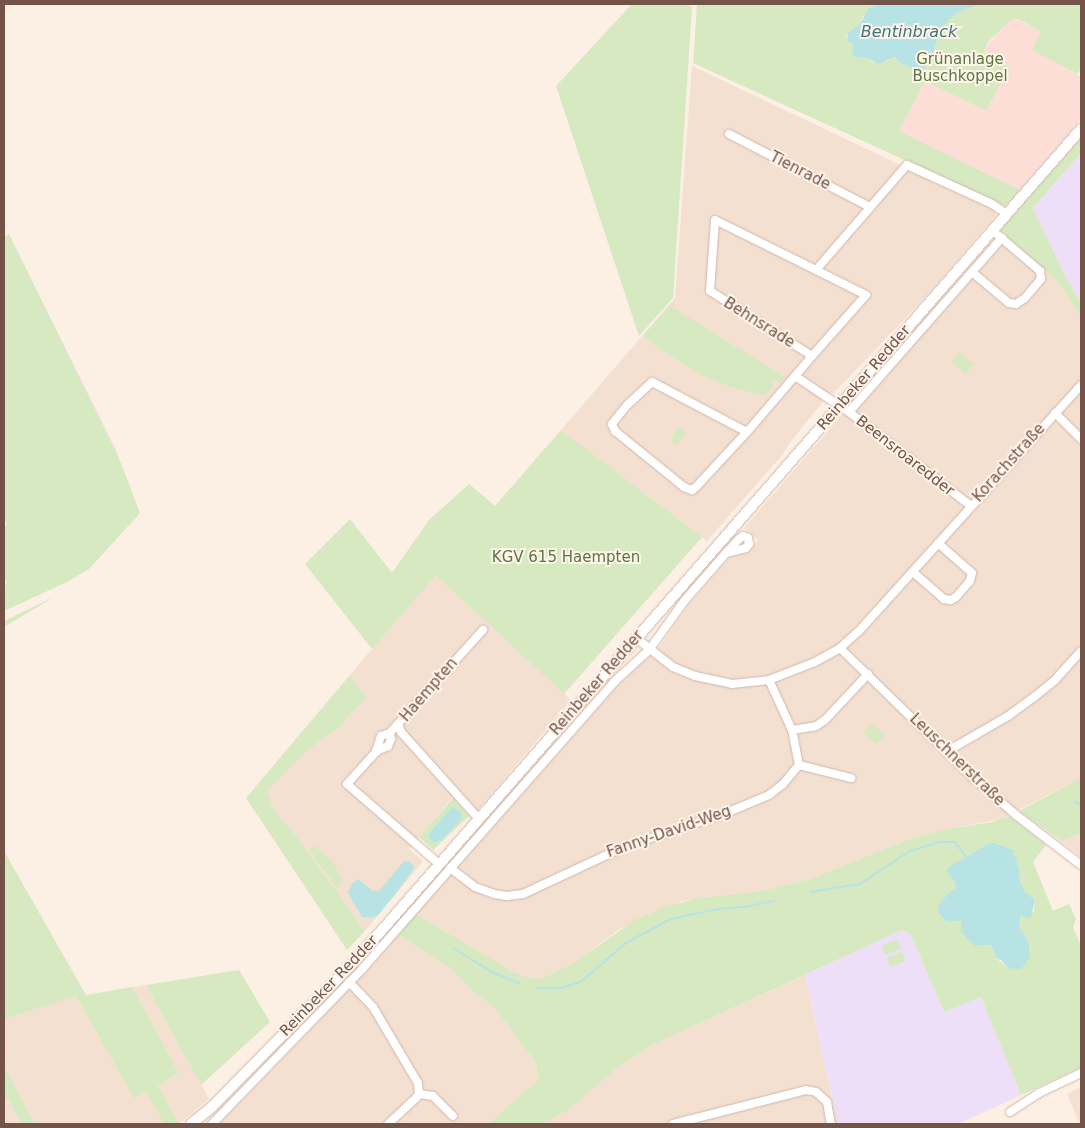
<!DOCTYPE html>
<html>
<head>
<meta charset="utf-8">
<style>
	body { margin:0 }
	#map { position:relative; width:1085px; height:1128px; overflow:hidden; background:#fcefe3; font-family:"DejaVu Sans",sans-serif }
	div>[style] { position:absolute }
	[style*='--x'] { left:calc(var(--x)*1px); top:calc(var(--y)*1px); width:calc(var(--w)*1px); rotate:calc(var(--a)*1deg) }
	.residential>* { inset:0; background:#f4e0d1 }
	.commercial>* { inset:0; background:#fcded6 }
	.education>* { inset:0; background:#eddff8 }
	.green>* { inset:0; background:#d6e9c1; transform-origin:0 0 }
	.water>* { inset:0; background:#b7e3e5 }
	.stream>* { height:2px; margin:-1px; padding:0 1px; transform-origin:1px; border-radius:1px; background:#b7e3e5 }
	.roads { filter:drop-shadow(0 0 1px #cfb8ac) drop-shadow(0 0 1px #cfb8ac) }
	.street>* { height:8px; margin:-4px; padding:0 4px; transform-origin:4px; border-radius:4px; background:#fff }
	.secondary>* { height:10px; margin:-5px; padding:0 5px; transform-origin:5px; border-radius:5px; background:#fff }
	span { translate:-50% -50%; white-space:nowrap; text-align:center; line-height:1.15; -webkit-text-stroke:4px #fff4e9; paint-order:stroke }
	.park-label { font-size:15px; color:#587941 }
	.street-label { font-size:15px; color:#745449 }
	.water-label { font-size:16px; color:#3d7679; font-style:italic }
	.frame { position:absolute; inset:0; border:5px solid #745449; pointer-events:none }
</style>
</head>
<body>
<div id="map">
	<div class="residential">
		<div style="clip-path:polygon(692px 66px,993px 209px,996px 216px,929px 293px,834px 393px,830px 393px,788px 445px,784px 453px,707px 541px,561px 430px,675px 298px)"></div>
		<div style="clip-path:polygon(1008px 237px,1058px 282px,1081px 317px,1081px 778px,1001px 819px,942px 830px,907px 840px,808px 880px,757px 892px,682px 901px,620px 929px,574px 963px,540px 979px,529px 978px,512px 971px,416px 914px,622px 681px,658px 649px,689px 604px,730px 557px,746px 553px,758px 540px,744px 528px,842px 415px,856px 410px)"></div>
		<div style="clip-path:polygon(436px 574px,571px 700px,471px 818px,454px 796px,409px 849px,422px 860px,421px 864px,365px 931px,295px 834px,269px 804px,267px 791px,306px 752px,340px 726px,367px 697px,349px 676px)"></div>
		<div style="clip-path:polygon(1081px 833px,1081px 857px,1061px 841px)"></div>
		<div style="clip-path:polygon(398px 935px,451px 968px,471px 990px,494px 1007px,536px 1063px,538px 1080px,488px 1124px,219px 1124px,366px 972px)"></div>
		<div style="clip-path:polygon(805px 975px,838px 1124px,541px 1124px,567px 1111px,615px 1070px,648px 1047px)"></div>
		<div style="clip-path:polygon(146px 985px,209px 1099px,179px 1124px,158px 1086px,179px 1073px,132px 987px)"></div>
		<div style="clip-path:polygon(76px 996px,134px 1099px,146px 1092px,164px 1124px,35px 1124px,4px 1066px,4px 1019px)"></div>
		<div style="clip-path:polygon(1081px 1087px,1081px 1124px,1080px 1124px,1067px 1094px)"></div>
		<div style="clip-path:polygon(7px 1098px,22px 1124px,4px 1124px,4px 1099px)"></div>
	</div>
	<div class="commercial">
		<div style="clip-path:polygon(1011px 20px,1018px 20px,1041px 32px,1033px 50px,1081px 77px,1081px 119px,1020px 190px,899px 131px,925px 81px,986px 111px,1010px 67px,983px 53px,990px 42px)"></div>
	</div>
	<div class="education">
		<div style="clip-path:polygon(1081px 153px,1081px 303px,1065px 276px,1033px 208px)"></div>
		<div style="clip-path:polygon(902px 930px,911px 935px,944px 1012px,981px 997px,1021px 1095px,958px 1124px,838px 1124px,805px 975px)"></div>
	</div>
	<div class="green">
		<div style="clip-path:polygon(632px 4px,685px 4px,692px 7px,673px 298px,639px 336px,556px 86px)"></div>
		<div style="clip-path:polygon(697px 4px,884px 4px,863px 16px,859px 25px,847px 33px,846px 37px,854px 45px,856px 57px,868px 58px,873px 62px,887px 61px,895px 57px,907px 66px,923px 68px,934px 61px,935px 46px,942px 26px,956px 13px,981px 4px,1081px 4px,1081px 69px,1077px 74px,1032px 50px,1041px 32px,1018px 19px,1011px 20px,989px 41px,983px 53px,1010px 67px,986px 111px,925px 81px,899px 131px,1020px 190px,1005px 206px,693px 63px)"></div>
		<div style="clip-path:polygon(1081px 138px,1081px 153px,1033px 208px,1065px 276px,1081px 303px,1081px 317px,1058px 282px,1000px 230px)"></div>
		<div style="clip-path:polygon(9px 234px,117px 453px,140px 513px,89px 569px,67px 582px,4px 611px,4px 590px,7px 581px,4px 579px,4px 526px,7px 525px,4px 516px,4px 237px)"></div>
		<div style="clip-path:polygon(674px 301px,673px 308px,785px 377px,779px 383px,776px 380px,772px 383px,774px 386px,765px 396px,728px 386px,706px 377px,664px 352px,643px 336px)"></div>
		<div style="left:959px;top:352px;width:19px;height:13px;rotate:39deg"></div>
		<div style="clip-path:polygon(677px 427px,687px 433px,677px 445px,671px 440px)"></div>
		<div style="clip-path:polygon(561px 430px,702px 537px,564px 694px,436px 575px,372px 649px,305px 564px,350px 519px,392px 573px,429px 520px,469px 484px,495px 506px)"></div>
		<div style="clip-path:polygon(54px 597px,4px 627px,4px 621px)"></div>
		<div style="clip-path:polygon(349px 676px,367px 697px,340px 726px,306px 752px,267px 791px,271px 801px,269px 804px,295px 834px,365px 931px,347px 950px,246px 798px)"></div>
		<div style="left:872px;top:723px;width:18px;height:13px;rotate:41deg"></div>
		<div style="clip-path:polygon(1081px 778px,1081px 833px,1061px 841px,1019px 811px)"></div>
		<div style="clip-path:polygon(455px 796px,456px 801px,469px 816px,433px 850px,419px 837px)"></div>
		<div style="clip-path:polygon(evenodd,1009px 816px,1046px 845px,1033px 862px,1053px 911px,1069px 904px,1076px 919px,1073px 927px,1081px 946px,1081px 1067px,1021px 1095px,981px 997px,944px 1012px,911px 935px,902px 930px,648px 1047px,615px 1070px,567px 1111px,541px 1124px,488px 1124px,538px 1080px,536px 1063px,494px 1007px,471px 990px,451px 968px,398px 935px,416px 914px,512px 971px,529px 978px,540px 979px,574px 963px,635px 920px,665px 907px,698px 898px,757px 892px,808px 880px,907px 840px,942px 830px,992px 822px,1009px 816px,990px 843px,999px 844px,1009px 849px,1014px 854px,1020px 872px,1019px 879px,1025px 892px,1035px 900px,1034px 912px,1021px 915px,1019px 926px,1029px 942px,1030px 956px,1008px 968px,997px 959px,991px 945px,978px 946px,962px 921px,947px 921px,940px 903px,949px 892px,955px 891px,957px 884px,950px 866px,990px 843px)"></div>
		<div style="clip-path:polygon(315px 846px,334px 863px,342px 881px,338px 889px,309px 850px)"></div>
		<div style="clip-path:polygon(4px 851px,86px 995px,132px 987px,179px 1073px,158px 1086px,179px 1124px,164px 1124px,146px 1092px,134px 1099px,76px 996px,4px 1019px)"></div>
		<div style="left:897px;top:939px;width:10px;height:17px;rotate:66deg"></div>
		<div style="clip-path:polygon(902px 951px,906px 961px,890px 967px,887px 958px)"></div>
		<div style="clip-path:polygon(239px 970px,270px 1022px,201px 1085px,146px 985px)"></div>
		<div style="clip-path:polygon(4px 1066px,35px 1124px,22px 1124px,7px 1098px,4px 1099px)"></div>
	</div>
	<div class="water">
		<div style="clip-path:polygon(884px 4px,981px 4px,956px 13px,943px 26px,935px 46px,934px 61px,923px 68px,915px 69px,901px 63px,895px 57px,878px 64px,868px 58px,855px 57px,852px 52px,854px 45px,848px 41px,847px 33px,859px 25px,869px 8px)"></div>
		<div style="clip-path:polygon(452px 807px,459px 810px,462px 815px,461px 819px,442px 840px,436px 842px,431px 841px,428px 835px)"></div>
		<div style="clip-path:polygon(990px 843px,995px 843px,1013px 850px,1020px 872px,1019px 879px,1025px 892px,1035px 900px,1031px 917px,1027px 918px,1021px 915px,1019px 926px,1029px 942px,1030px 956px,1023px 967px,1019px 969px,1008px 968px,1001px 960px,997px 959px,991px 945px,975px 946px,961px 932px,962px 921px,947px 921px,940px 915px,938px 909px,940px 903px,949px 892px,955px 890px,956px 884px,947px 871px,950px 866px)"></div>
		<div style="clip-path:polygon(404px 861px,410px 862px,415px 867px,396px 893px,378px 915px,372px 918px,362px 917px,348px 893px,352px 884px,358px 879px,373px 891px,379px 891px)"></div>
	</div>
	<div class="stream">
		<div style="--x:1074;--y:801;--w:8;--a:30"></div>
		<div style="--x:811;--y:892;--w:50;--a:-9.3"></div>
		<div style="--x:860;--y:884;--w:60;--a:-33.4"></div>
		<div style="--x:910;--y:851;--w:31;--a:-17"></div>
		<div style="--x:940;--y:842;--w:15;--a:0"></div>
		<div style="--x:955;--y:842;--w:19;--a:54"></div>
		<div style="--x:453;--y:948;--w:46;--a:31.6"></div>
		<div style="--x:492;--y:972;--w:29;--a:22"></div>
		<div style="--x:536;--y:988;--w:25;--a:0"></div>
		<div style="--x:561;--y:988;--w:22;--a:-18"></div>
		<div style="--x:582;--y:981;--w:58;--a:-40.8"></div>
		<div style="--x:626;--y:943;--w:51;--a:-28.1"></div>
		<div style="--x:671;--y:919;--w:48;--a:-12"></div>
		<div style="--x:718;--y:909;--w:32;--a:-5"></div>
		<div style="--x:750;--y:906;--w:25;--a:-12"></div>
	</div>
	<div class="roads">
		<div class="street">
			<div style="--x:729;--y:134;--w:159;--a:27.4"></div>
			<div style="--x:816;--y:270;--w:56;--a:26.6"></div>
			<div style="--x:866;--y:295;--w:81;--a:131.5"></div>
			<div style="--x:812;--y:356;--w:121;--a:-147.5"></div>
			<div style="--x:710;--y:291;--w:71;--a:-86"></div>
			<div style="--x:715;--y:220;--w:113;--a:26.3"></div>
			<div style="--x:816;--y:270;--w:139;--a:-49.1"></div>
			<div style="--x:907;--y:165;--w:94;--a:24.6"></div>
			<div style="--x:992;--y:204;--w:18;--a:34"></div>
			<div style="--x:972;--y:272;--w:48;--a:40"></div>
			<div style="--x:1009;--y:303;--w:7;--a:8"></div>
			<div style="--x:1016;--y:304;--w:11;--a:-34"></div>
			<div style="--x:1025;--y:298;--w:25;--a:-50"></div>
			<div style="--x:1041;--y:279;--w:8;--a:-97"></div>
			<div style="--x:1040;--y:271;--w:62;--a:-139.6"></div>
			<div style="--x:812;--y:356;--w:26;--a:130"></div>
			<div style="--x:795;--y:376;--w:65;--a:33.7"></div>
			<div style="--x:849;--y:412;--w:154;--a:37.6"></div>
			<div style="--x:849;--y:412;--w:232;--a:-48.7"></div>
			<div style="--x:1055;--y:413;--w:37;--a:45"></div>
			<div style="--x:747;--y:432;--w:107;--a:-152.2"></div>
			<div style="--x:652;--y:382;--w:33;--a:137"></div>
			<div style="--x:628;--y:404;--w:26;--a:129"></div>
			<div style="--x:612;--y:424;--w:8;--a:67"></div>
			<div style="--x:615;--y:431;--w:89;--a:39.1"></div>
			<div style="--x:684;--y:487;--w:9;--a:21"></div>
			<div style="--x:692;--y:490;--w:5;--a:-37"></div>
			<div style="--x:696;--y:487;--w:75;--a:-47.2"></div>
			<div style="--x:747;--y:432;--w:74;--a:-49.4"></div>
			<div style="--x:913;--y:572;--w:41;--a:41.1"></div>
			<div style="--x:944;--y:599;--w:7;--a:8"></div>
			<div style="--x:951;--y:600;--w:6;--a:-31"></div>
			<div style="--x:956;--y:597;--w:21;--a:-49"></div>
			<div style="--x:970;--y:581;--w:8;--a:-76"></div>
			<div style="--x:972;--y:573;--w:45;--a:-138.6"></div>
			<div style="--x:636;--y:638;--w:47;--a:38.1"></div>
			<div style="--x:673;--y:667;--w:24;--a:22"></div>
			<div style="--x:695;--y:676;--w:38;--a:12"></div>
			<div style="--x:732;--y:684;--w:37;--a:-6"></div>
			<div style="--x:769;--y:680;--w:49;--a:-21.4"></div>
			<div style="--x:815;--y:662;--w:29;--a:-29"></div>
			<div style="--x:840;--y:648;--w:25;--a:-42"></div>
			<div style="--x:859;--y:631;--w:331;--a:-47.9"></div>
			<div style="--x:840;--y:648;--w:180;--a:44.3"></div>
			<div style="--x:969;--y:774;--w:62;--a:41.1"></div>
			<div style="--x:1016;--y:815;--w:82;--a:37.6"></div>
			<div style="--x:398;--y:724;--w:9;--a:69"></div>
			<div style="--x:401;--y:732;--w:117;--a:48.1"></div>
			<div style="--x:792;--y:730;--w:24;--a:-9"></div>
			<div style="--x:816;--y:726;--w:11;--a:-34"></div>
			<div style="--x:825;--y:720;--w:63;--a:-46.9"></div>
			<div style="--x:388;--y:735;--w:142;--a:-47.9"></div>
			<div style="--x:376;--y:752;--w:17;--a:-73"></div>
			<div style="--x:381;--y:736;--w:6;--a:-18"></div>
			<div style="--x:387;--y:734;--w:4;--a:34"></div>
			<div style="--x:390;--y:736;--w:3;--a:72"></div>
			<div style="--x:391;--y:739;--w:8;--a:113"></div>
			<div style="--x:388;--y:746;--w:13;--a:157"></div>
			<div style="--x:376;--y:751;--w:1;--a:90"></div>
			<div style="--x:376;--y:752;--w:43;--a:132.2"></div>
			<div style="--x:347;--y:784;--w:122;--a:41"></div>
			<div style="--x:946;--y:752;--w:72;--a:-30.1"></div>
			<div style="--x:1008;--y:716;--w:31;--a:-36"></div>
			<div style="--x:1033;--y:698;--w:28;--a:-39"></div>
			<div style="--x:1055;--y:680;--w:39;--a:-48"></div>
			<div style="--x:799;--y:765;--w:54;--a:14"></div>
			<div style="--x:450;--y:868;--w:31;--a:37"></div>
			<div style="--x:475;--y:887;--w:20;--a:20"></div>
			<div style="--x:494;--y:894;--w:13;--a:9"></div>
			<div style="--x:507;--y:896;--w:16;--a:-7"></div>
			<div style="--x:523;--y:894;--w:111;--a:-25"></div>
			<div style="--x:624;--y:847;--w:108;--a:-18.4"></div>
			<div style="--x:726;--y:813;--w:47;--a:-22.7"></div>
			<div style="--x:769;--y:795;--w:18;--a:-38"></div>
			<div style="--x:783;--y:784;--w:25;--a:-50"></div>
			<div style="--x:799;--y:765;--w:36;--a:-101"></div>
			<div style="--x:792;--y:730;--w:55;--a:-114.7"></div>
			<div style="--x:349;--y:982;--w:35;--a:46"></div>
			<div style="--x:373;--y:1007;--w:88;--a:59.4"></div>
			<div style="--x:418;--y:1083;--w:11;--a:85"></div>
			<div style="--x:419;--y:1094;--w:5;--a:127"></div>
			<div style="--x:416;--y:1098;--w:38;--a:137"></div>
			<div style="--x:419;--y:1094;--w:14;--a:8"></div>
			<div style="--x:433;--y:1096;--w:28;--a:45"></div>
			<div style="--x:1010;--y:1112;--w:35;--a:-33"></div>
			<div style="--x:1039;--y:1093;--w:47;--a:-25.5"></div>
			<div style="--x:212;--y:1124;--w:217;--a:-45.9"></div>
			<div style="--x:363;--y:968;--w:382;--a:-48.7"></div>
			<div style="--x:615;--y:681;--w:46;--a:-42.4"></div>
			<div style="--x:649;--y:650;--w:62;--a:-54.2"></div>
			<div style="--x:685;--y:600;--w:62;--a:-48.9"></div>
			<div style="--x:726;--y:553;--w:19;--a:-47"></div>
			<div style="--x:739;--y:539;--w:5;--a:-37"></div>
			<div style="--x:743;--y:536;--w:5;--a:22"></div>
			<div style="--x:748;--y:538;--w:6;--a:81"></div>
			<div style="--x:749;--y:544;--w:5;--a:127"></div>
			<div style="--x:746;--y:548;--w:21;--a:166"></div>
			<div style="--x:673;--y:1124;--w:137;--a:-14.3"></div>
			<div style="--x:806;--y:1090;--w:10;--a:11"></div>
			<div style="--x:816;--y:1092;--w:15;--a:42"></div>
			<div style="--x:827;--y:1102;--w:22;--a:80"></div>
		</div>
		<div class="secondary">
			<div style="--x:191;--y:1124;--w:27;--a:-39"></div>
			<div style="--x:212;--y:1107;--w:204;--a:-45.6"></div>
			<div style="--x:355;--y:961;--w:1104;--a:-48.89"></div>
		</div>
	</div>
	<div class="park-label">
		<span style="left:960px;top:68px">Grünanlage<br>Buschkoppel</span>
		<span style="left:566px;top:558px">KGV 615 Haempten</span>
	</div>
	<div class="street-label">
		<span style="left:800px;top:171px;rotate:27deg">Tienrade</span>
		<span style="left:759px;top:323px;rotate:32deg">Behnsrade</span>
		<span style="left:864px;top:378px;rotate:-49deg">Reinbeker Redder</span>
		<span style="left:905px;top:456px;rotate:38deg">Beensroaredder</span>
		<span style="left:1009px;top:463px;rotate:-48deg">Korachstraße</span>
		<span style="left:597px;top:683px;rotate:-49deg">Reinbeker Redder</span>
		<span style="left:429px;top:690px;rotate:-49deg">Haempten</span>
		<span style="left:957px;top:760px;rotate:44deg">Leuschnerstraße</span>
		<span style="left:669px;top:832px;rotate:-19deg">Fanny-David-Weg</span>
		<span style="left:329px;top:986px;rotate:-46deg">Reinbeker Redder</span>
	</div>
	<div class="water-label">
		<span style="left:909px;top:32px">Bentinbrack</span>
	</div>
	<div class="frame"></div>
</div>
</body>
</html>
